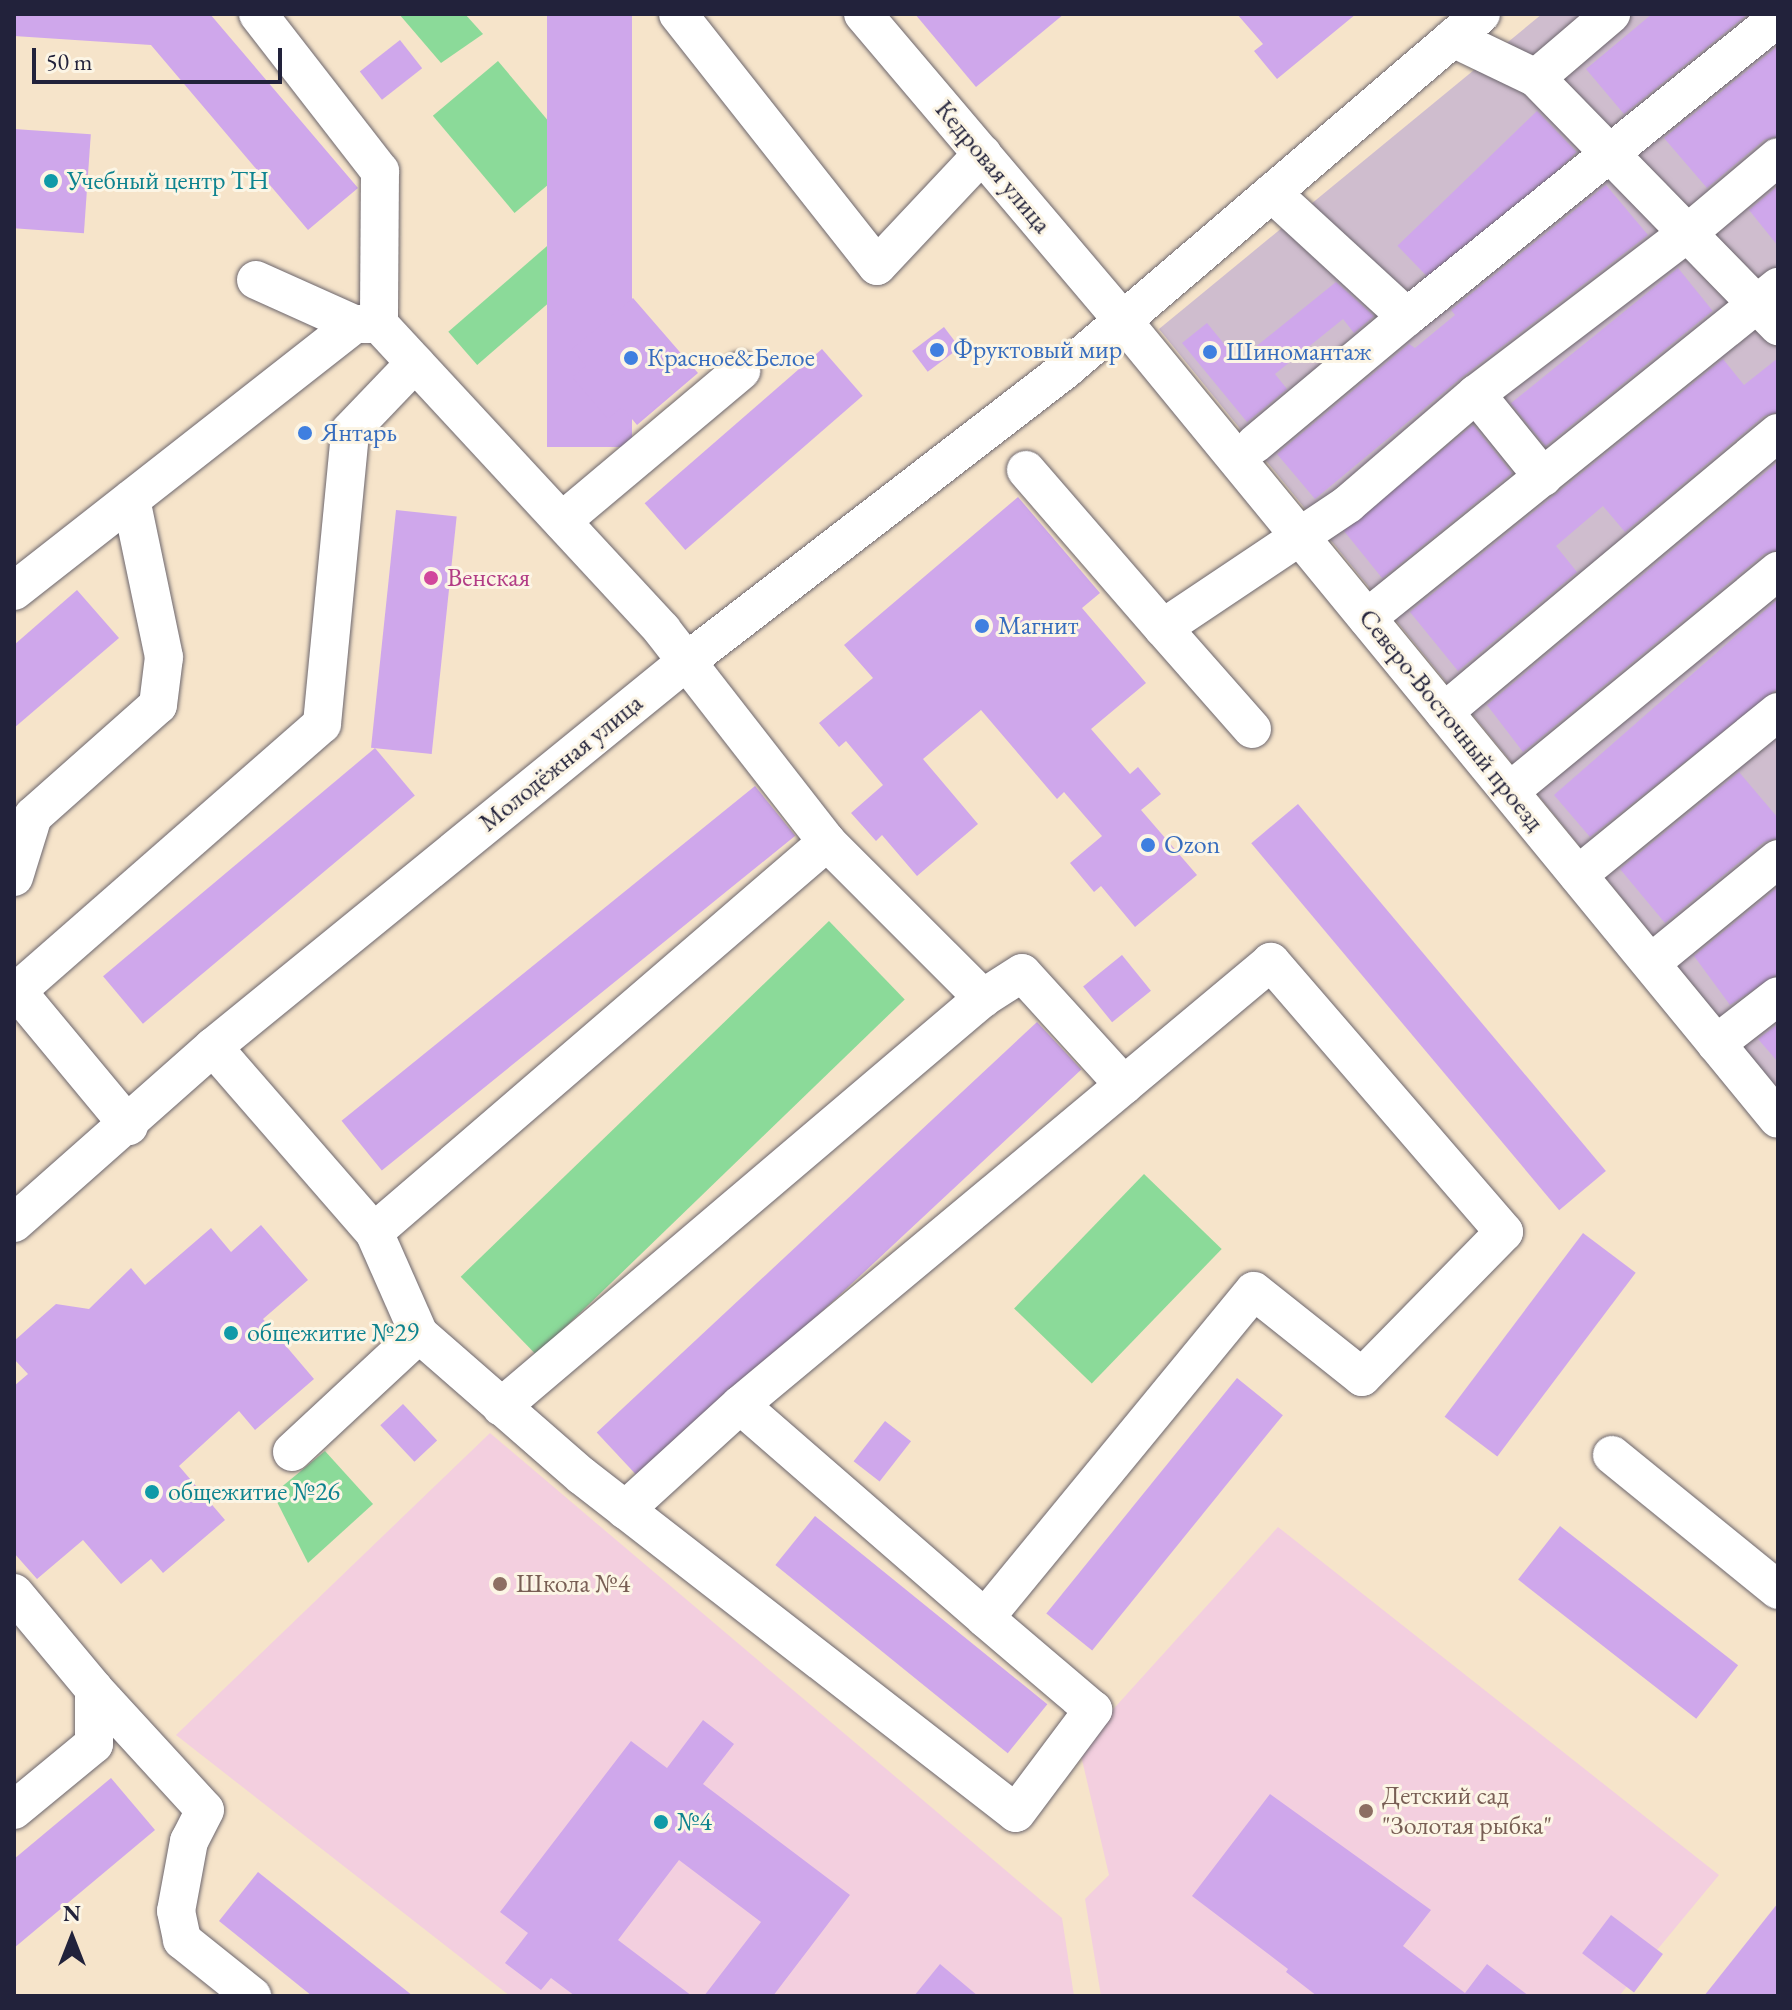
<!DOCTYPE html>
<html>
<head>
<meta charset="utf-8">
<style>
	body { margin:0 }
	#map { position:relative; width:1792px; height:2010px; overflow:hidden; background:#f6e4ca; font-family:"EB Garamond",serif }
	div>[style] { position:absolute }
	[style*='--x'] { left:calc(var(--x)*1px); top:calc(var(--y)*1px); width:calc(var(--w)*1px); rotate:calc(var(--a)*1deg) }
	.built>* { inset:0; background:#f3cfdf }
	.industrial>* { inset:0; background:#cfbdce }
	.green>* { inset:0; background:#8bda99; transform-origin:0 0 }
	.building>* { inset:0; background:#cfa7eb; transform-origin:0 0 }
	.roads { filter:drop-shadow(0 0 2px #6c666d) drop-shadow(0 0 2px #6c666d) }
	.minor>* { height:38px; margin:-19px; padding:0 19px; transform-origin:19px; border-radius:19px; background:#fff }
	.dots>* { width:22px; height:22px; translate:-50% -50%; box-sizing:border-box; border:4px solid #fcf5e5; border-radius:50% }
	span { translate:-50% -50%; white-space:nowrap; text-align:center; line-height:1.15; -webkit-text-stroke:6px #fcf5e5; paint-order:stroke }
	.street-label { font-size:26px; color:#22223b }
	.culture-label { font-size:26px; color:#0d838f }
	.left { translate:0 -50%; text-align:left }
	.shop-label { font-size:26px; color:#366cbe }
	.hotel-label { font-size:26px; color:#b23c85 }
	.education-label { font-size:26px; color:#785e54 }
	.frame { position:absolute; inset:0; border:16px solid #22223b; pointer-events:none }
	.north { position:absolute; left:32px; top:1898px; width:80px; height:80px; -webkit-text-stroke:6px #fcf5e5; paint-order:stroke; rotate:0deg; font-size:22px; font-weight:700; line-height:32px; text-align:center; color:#22223b }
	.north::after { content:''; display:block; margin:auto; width:28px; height:36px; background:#22223b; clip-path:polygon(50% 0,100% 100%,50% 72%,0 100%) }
	.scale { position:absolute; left:32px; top:48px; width:250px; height:36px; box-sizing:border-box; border:4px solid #22223b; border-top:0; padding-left:10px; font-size:24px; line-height:28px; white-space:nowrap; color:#22223b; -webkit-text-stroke:6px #fcf5e5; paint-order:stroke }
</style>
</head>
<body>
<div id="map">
	<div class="built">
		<div style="clip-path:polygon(490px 1433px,1062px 1918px,1074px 1996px,510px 1996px,176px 1735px)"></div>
		<div style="clip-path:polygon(1278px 1527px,1719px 1875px,1619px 1996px,1101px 1996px,1085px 1899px,1109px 1875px,1079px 1747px)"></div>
	</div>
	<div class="industrial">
		<div style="clip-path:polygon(1542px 14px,1778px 14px,1778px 1090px,1159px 329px)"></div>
	</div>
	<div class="green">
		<div style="clip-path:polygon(399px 14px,465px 14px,483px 34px,441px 63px)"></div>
		<div style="left:498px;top:61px;width:127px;height:85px;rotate:50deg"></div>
		<div style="left:600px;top:200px;width:44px;height:201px;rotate:49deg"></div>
		<div style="left:829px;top:921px;width:109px;height:512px;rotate:46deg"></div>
		<div style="left:1144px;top:1174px;width:108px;height:187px;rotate:44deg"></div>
		<div style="clip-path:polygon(325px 1451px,373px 1504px,308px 1563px,273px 1494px)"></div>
	</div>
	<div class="building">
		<div style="clip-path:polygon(14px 14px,210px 14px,358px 188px,308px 230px,151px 45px,14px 36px)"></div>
		<div style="left:547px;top:14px;width:85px;height:433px"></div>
		<div style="clip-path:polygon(915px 14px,1064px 14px,976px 87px)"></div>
		<div style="clip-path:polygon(1237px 14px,1356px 14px,1277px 79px,1254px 51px,1263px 44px)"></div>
		<div style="clip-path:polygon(1652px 14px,1748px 14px,1624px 114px,1586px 69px)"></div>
		<div style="left:400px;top:40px;width:36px;height:51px;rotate:52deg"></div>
		<div style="clip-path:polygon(1778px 46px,1778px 136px,1764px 140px,1707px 188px,1664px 138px)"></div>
		<div style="left:1537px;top:111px;width:57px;height:194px;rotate:46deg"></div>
		<div style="left:14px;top:129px;width:77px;height:99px;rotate:4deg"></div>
		<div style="clip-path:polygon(1606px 185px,1648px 235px,1462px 377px,1315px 499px,1277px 454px,1409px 344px,1415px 348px,1455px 315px,1451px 310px)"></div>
		<div style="clip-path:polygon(1778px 186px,1778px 246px,1749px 210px)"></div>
		<div style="left:1678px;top:268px;width:55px;height:215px;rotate:51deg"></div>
		<div style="clip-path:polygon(1336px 282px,1374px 316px,1354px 333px,1343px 319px,1275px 374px,1287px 389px,1247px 422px,1182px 343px,1207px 323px,1238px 361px)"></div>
		<div style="clip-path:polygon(633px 298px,698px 373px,637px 425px,622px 407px,608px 419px,572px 377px,586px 366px,572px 349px)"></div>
		<div style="left:944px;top:327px;width:26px;height:40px;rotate:53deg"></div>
		<div style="left:822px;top:349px;width:62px;height:235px;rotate:49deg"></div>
		<div style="clip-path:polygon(1778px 358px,1778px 412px,1764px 416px,1625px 532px,1603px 506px,1556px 546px,1577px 572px,1458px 671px,1410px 612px,1723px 359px,1744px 385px)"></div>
		<div style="left:1473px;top:425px;width:62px;height:167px;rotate:51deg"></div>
		<div style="clip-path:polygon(1778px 462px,1778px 550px,1764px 554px,1523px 752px,1487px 705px)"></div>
		<div style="clip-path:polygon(1018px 497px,1100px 593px,1082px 608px,1146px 683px,1091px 729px,1130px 774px,1138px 767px,1161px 794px,1141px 810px,1197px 875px,1135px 927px,1101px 886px,1094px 892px,1070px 863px,1102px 836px,1064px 792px,1057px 799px,981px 710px,923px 759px,978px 824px,917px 876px,882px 835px,876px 841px,851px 813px,883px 785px,846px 741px,839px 747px,819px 723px,873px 678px,844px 645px)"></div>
		<div style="left:396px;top:510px;width:61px;height:239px;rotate:6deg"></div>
		<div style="clip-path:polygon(77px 590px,119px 638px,14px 728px,14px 645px)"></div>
		<div style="clip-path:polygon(1778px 599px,1778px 688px,1590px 837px,1554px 795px)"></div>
		<div style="left:375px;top:748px;width:62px;height:355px;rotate:50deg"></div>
		<div style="clip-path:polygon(1739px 772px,1778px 818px,1778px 838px,1764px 842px,1665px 923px,1620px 869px)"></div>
		<div style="left:755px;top:786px;width:64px;height:532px;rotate:51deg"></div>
		<div style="left:1298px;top:804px;width:479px;height:61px;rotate:50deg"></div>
		<div style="clip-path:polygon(1778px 887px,1778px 974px,1730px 1005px,1694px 956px)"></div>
		<div style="left:1122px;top:955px;width:46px;height:50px;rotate:51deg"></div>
		<div style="left:1037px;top:1022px;width:65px;height:602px;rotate:47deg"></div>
		<div style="clip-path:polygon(1778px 1024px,1778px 1062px,1758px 1039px)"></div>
		<div style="clip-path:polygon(261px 1225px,308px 1280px,263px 1319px,314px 1379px,255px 1430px,239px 1411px,179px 1466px,225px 1520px,163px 1573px,151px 1559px,121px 1584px,83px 1540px,37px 1579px,14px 1553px,14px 1386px,28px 1374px,14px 1359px,14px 1341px,56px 1304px,89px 1309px,131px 1268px,145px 1285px,211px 1228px,231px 1252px)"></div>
		<div style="left:1583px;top:1233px;width:66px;height:230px;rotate:37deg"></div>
		<div style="left:1237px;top:1378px;width:59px;height:303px;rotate:39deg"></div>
		<div style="left:403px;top:1404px;width:50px;height:31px;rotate:47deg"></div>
		<div style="left:885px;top:1421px;width:33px;height:51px;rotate:38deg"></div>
		<div style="left:815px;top:1516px;width:299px;height:63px;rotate:39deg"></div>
		<div style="left:1560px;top:1526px;width:226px;height:68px;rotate:38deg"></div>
		<div style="clip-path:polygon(703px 1720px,734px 1744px,703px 1784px,850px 1895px,773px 1996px,704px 1996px,761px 1922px,679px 1860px,618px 1940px,692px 1996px,575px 1996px,551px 1978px,541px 1990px,505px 1963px,528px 1933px,500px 1912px,631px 1741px,667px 1768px)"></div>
		<div style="clip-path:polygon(111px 1778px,155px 1830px,14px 1948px,14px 1859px)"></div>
		<div style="clip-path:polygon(1270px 1794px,1431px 1910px,1403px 1946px,1465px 1993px,1487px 1964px,1529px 1996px,1317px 1996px,1286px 1972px,1288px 1969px,1192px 1896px)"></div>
		<div style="clip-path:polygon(258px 1872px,413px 1996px,312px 1996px,219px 1921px)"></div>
		<div style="clip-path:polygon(1778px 1903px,1778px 1996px,1704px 1996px)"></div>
		<div style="left:1611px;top:1915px;width:65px;height:48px;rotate:37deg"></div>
		<div style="clip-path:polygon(940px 1964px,978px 1996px,914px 1996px)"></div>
	</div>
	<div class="roads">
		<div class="minor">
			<div style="--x:258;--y:14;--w:199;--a:52.2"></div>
			<div style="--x:380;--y:171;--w:153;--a:90.4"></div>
			<div style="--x:379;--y:324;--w:417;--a:47.2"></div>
			<div style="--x:662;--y:630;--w:269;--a:52.1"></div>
			<div style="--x:678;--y:14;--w:321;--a:51.7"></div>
			<div style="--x:877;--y:266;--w:154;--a:-46.8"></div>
			<div style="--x:863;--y:14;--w:402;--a:49.7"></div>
			<div style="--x:1123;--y:321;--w:1032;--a:50.62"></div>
			<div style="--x:1453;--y:38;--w:92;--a:25.7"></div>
			<div style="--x:1536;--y:78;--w:347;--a:45.7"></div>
			<div style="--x:1536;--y:78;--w:99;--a:-40.5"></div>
			<div style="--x:1272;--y:193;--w:183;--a:42.6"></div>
			<div style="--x:1407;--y:317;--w:476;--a:-38.9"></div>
			<div style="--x:256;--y:280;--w:107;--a:24.2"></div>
			<div style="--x:354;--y:324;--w:22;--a:0"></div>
			<div style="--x:1476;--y:394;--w:107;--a:51.1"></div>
			<div style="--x:1255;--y:444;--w:198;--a:-39.9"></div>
			<div style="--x:1026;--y:470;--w:209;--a:49.1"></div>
			<div style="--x:562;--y:521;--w:234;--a:-40"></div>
			<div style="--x:14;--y:591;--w:432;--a:-38.1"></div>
			<div style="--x:1367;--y:618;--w:528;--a:-38.85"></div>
			<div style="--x:1444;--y:712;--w:435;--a:-39.9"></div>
			<div style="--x:1252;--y:729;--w:135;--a:-131.4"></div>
			<div style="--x:1163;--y:628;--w:223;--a:-33.8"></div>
			<div style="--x:1348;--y:504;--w:169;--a:-40.7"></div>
			<div style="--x:1476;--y:394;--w:268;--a:-37.3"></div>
			<div style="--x:1689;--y:232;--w:116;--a:-40.1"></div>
			<div style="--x:1510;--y:791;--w:347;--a:-39.4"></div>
			<div style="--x:1578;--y:875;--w:258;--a:-39.2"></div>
			<div style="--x:14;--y:877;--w:64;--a:-72.7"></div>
			<div style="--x:33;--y:816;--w:167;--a:-41.6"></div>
			<div style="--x:158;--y:705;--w:48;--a:-82.9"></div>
			<div style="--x:164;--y:657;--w:161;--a:-101.8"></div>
			<div style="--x:1651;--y:963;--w:164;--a:-39.3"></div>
			<div style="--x:1716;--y:1044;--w:78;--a:-37.7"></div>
			<div style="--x:213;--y:1047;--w:245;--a:49"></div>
			<div style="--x:374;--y:1232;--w:111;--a:66.2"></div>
			<div style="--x:419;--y:1334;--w:216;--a:41.1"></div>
			<div style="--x:582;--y:1476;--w:549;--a:37.83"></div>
			<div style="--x:1016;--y:1813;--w:129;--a:-53.2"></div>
			<div style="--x:1093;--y:1710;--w:142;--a:-139.6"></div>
			<div style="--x:129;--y:1126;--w:175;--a:-129.7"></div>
			<div style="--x:17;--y:991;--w:405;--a:-41.2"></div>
			<div style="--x:322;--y:724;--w:294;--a:-84.5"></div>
			<div style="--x:350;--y:431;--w:94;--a:-46.3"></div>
			<div style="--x:14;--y:1223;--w:266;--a:-41.5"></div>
			<div style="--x:213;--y:1047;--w:611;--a:-39.16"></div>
			<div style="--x:687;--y:661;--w:478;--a:-37.6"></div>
			<div style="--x:1066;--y:369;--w:546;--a:-40.54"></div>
			<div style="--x:374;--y:1232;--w:598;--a:-40.73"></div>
			<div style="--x:827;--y:842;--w:221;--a:45"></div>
			<div style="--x:983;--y:998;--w:632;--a:139.68"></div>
			<div style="--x:740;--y:1405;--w:500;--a:-39.8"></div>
			<div style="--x:292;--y:1452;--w:173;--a:-42.9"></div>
			<div style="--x:1612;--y:1455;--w:214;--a:39.1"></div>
			<div style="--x:625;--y:1510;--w:156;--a:-42.4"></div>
			<div style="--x:740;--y:1405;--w:325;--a:41"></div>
			<div style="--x:985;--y:1618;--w:423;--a:-50.6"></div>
			<div style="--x:1254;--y:1291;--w:138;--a:38.5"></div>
			<div style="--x:1362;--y:1377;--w:203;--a:-45.6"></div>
			<div style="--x:1504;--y:1232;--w:357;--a:-130.8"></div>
			<div style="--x:1271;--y:962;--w:192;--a:140.1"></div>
			<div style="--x:1124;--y:1085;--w:151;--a:-132.3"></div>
			<div style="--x:1022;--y:973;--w:46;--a:147.3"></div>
			<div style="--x:14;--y:1593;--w:125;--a:50.2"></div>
			<div style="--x:94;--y:1689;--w:55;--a:90"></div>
			<div style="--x:94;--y:1744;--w:104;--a:140.5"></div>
			<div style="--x:94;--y:1689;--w:164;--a:47.5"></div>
			<div style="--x:205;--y:1810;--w:35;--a:117"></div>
			<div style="--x:189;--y:1841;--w:71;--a:100.5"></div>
			<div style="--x:176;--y:1911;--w:30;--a:78"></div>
			<div style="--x:182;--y:1940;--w:90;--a:38.7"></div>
		</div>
	</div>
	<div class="dots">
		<div style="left:51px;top:181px;background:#0f9aa8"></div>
		<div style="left:937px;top:350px;background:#3f7fe0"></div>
		<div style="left:1210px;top:352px;background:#3f7fe0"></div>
		<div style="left:631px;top:358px;background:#3f7fe0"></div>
		<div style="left:305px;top:433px;background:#3f7fe0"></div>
		<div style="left:431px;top:578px;background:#d1479c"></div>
		<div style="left:982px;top:626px;background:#3f7fe0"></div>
		<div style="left:1148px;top:845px;background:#3f7fe0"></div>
		<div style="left:231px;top:1333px;background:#0f9aa8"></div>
		<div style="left:152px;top:1492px;background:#0f9aa8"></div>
		<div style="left:500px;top:1584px;background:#8d6e63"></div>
		<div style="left:1366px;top:1811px;background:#8d6e63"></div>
		<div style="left:661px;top:1822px;background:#0f9aa8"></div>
	</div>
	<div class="street-label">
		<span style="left:993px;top:167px;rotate:50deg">Кедровая улица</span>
		<span style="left:1451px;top:720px;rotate:51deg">Северо-Восточный проезд</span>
		<span style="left:561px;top:763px;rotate:-39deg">Молодёжная улица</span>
	</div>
	<div class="culture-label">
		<span class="left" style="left:67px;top:181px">Учебный центр ТН</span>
		<span class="left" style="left:247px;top:1333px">общежитие №29</span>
		<span class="left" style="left:168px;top:1492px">общежитие №26</span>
		<span class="left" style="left:677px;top:1822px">№4</span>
	</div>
	<div class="shop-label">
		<span class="left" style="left:953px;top:350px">Фруктовый мир</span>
		<span class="left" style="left:1226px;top:352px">Шиномантаж</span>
		<span class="left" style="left:647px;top:358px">Красное&amp;Белое</span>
		<span class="left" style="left:321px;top:433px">Янтарь</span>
		<span class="left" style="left:998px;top:626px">Магнит</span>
		<span class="left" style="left:1164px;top:845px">Ozon</span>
	</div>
	<div class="hotel-label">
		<span class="left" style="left:447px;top:578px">Венская</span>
	</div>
	<div class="education-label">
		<span class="left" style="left:516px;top:1584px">Школа №4</span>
		<span class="left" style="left:1382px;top:1811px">Детский сад<br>"Золотая рыбка"</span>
	</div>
	<div class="frame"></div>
	<div class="north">N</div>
	<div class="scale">50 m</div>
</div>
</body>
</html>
